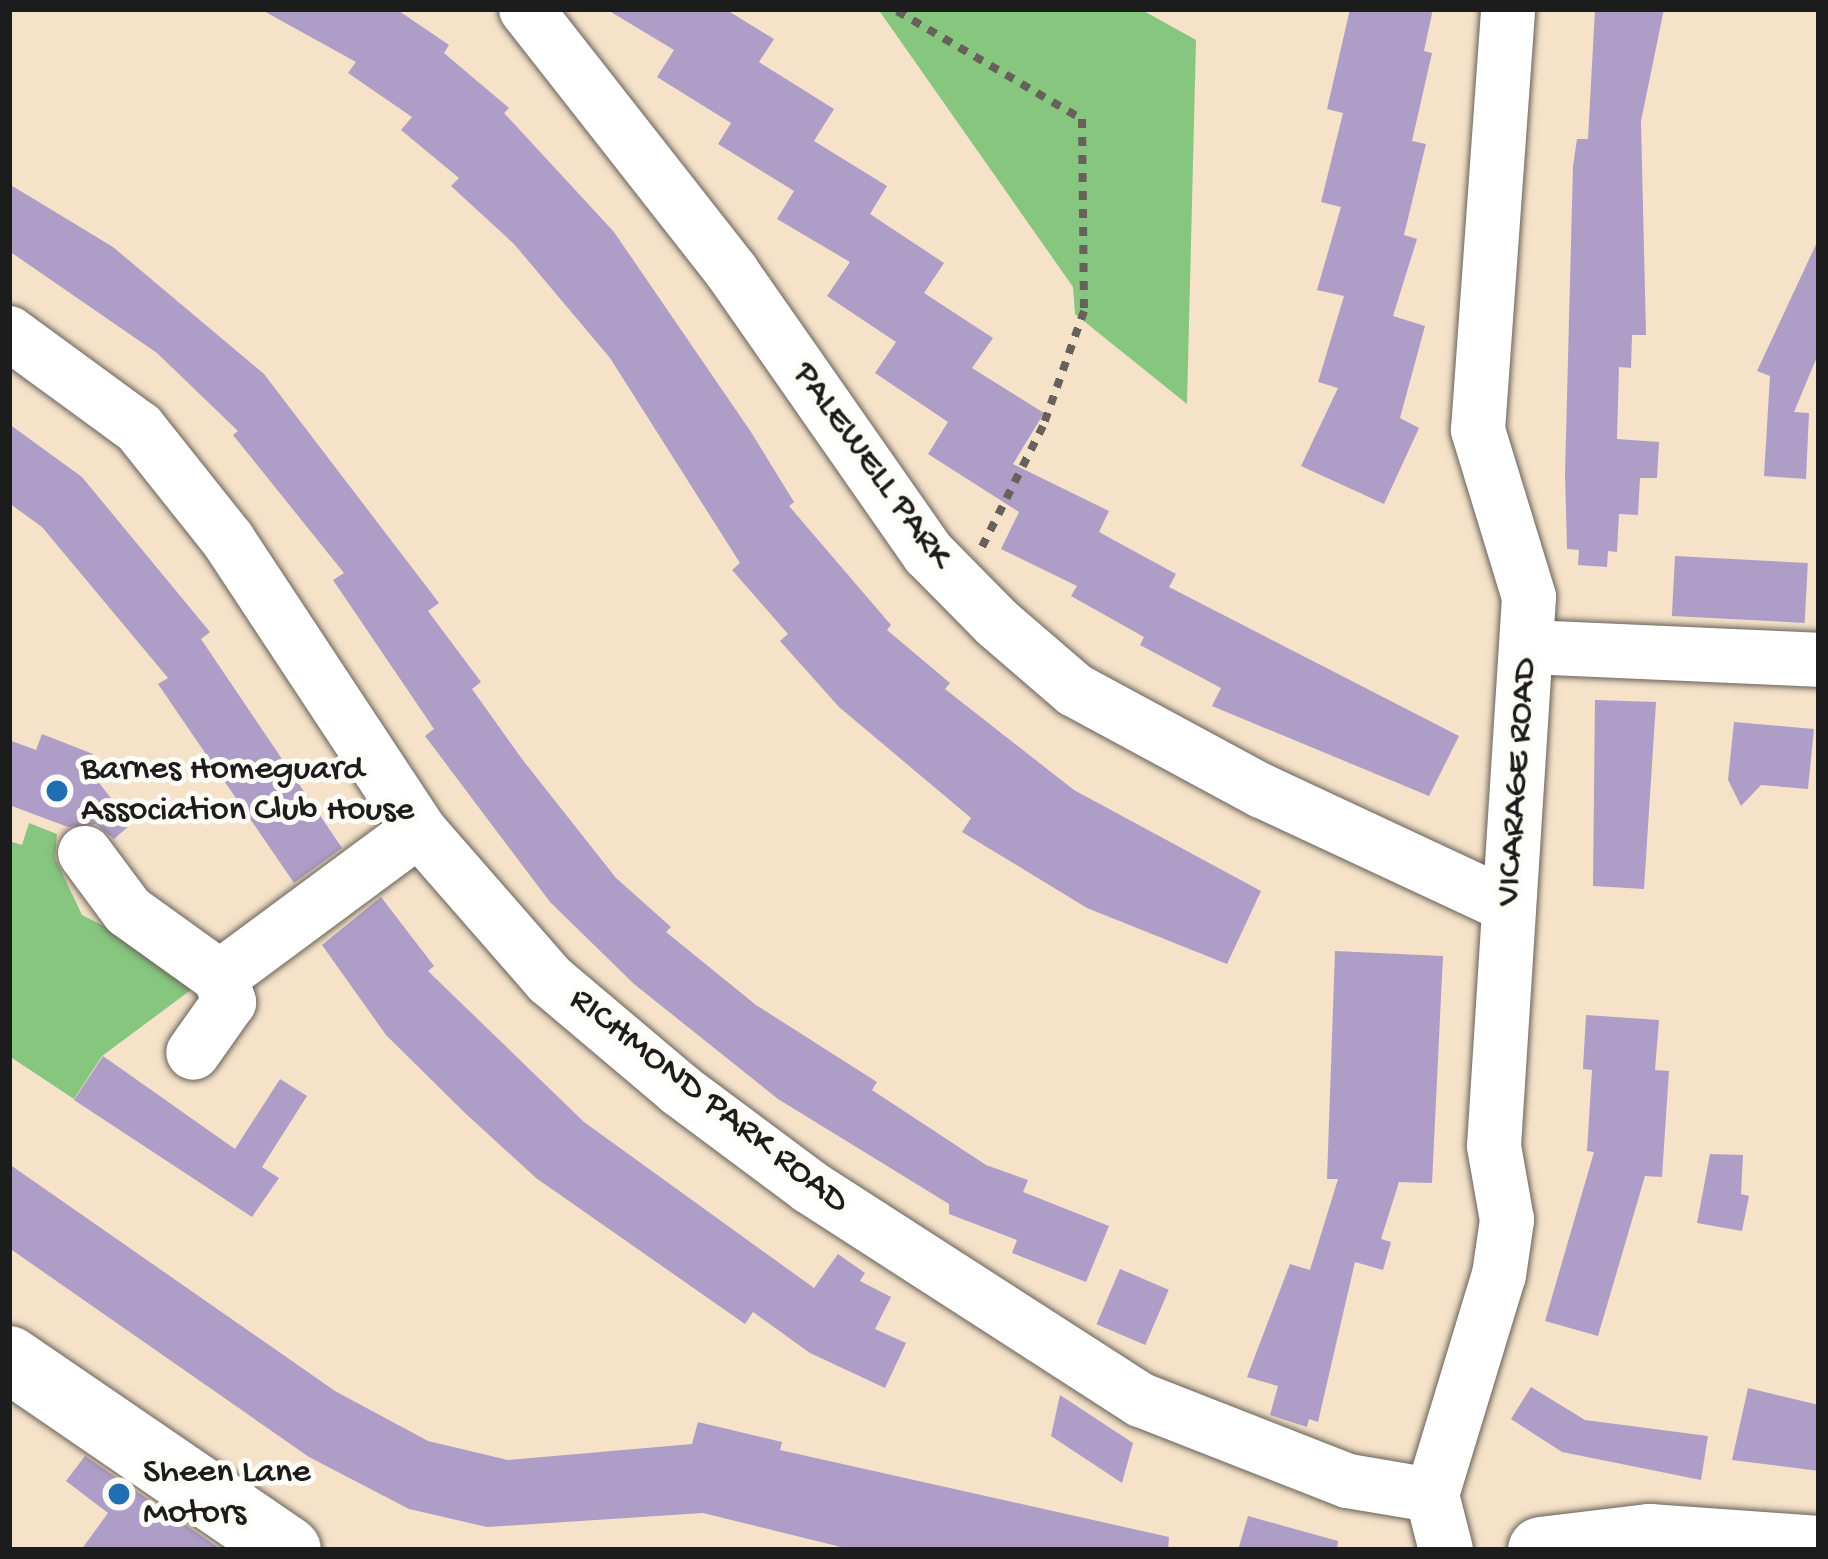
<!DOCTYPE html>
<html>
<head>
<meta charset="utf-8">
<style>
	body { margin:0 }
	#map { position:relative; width:1828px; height:1559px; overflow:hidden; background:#f5e2c9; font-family:"Gochi Hand",sans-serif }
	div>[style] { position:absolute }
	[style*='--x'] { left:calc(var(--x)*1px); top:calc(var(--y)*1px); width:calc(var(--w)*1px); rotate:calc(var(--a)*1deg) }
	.green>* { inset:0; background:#86c67e }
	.building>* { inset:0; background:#ae9ec7; transform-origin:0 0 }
	.path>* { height:8px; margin-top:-4px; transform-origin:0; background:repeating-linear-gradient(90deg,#686159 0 9px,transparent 0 18px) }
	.roads { filter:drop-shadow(0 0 3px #686159) drop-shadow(0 0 3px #686159) }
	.minor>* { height:54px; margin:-27px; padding:0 27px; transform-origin:27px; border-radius:27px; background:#fff }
	.major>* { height:66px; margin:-33px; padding:0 33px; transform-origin:33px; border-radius:33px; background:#fff }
	.dots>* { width:33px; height:33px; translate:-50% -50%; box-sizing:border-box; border:6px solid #fdfcf7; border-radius:50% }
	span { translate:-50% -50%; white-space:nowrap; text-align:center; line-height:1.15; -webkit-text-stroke:10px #fdfcf7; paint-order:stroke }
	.street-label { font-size:36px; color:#1c1c1c }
	.poi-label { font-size:36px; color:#1c1c1c }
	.left { translate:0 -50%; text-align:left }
	.frame { position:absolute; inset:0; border:12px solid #1c1c1c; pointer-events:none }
</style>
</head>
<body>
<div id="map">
	<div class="green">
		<div style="clip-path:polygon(878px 9px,1140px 9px,1196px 40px,1187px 404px,1075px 314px,1073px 287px)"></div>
		<div style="clip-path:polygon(29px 823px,57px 834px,55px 858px,82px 915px,207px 978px,102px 1056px,74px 1099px,9px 1056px,9px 841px,22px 845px)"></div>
	</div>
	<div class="building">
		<div style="clip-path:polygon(260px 9px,396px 9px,449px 45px,444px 53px,509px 108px,504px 113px,614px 232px,751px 432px,794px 502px,789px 506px,891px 625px,887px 630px,950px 683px,945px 689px,1074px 790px,1261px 891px,1227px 964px,1087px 908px,962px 832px,971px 818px,839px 707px,780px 641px,788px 634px,732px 570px,740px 563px,610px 358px,514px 244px,451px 186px,459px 178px,401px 130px,412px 117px,348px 73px,356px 62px)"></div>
		<div style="clip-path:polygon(606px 9px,725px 9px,774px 39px,759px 62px,834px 109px,814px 141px,887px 186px,870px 214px,944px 263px,924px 293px,993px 338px,972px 368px,1044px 413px,1013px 464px,1109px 511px,1099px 532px,1176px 574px,1169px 587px,1459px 736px,1429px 796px,1212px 706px,1221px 688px,1140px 645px,1144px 637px,1071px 596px,1077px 586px,1001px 549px,1019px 512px,928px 454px,948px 422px,875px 373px,896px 342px,827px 296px,850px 262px,777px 219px,794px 191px,718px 144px,731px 123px,657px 77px,674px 50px)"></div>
		<div style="clip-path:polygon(1350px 9px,1433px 9px,1424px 51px,1432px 53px,1412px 141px,1426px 144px,1404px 235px,1417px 239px,1393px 316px,1425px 326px,1400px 418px,1419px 428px,1384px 504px,1301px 466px,1338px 388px,1318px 382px,1344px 296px,1317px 290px,1341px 207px,1321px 202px,1343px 113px,1327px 109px)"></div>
		<div style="clip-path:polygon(1595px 9px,1664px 9px,1641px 121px,1646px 335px,1632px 335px,1631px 368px,1619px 367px,1617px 439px,1659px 442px,1657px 478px,1640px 478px,1638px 515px,1619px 514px,1617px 552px,1608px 551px,1607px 567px,1578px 565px,1579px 550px,1567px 549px,1565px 474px,1573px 166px,1577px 139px,1588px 139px)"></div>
		<div style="clip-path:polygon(9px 184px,113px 247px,264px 374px,439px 603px,428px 611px,481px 682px,472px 689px,522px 759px,616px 878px,671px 927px,666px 932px,756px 1005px,877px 1082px,872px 1090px,986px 1165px,1028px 1180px,1023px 1192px,1109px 1226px,1086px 1282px,1012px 1253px,1017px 1240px,949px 1214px,949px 1204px,778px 1099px,634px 984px,550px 902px,425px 736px,434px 729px,333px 580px,344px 573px,233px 435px,238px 431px,157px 353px,9px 251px)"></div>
		<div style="clip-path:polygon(1819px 238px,1819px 352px,1794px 412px,1809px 413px,1806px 479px,1764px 476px,1770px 376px,1757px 371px)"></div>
		<div style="clip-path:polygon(9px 424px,82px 477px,210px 632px,201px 639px,342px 848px,294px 883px,158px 684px,168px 678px,42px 527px,9px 503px)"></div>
		<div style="left:1675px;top:556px;width:133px;height:60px;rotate:3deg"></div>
		<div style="clip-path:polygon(1595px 700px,1656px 702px,1644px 889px,1593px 886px)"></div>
		<div style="clip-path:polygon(1734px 722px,1814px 729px,1808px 789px,1761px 785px,1741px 806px,1728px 780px)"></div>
		<div style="clip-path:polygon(42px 734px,93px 754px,89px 770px,131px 824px,114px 839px,96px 824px,68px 827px,9px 805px,9px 740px,36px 750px)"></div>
		<div style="clip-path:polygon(381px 897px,434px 966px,428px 971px,584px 1122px,814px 1288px,838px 1254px,865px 1273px,860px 1281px,891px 1297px,875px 1329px,906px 1343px,885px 1388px,810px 1353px,753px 1312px,745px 1324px,536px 1178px,465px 1113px,386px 1035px,322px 945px)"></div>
		<div style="clip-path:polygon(1335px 951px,1443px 956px,1432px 1183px,1399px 1182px,1381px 1239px,1391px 1242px,1383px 1270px,1355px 1262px,1318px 1422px,1309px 1419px,1307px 1427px,1270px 1415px,1278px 1386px,1247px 1377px,1290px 1264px,1310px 1270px,1338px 1179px,1327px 1179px)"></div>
		<div style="clip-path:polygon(1586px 1015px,1659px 1020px,1655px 1070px,1669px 1071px,1662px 1177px,1645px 1176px,1598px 1336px,1545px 1321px,1594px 1152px,1587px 1151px,1592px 1070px,1583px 1069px)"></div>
		<div style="clip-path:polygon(103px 1056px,235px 1149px,280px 1079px,307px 1096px,262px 1167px,279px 1178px,252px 1217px,74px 1100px)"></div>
		<div style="clip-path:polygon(1710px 1154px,1743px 1155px,1741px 1194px,1749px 1196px,1742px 1231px,1697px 1223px)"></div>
		<div style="clip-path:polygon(9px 1164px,335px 1391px,428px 1441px,508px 1460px,692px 1444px,698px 1422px,782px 1442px,780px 1450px,1169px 1537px,1168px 1550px,853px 1550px,703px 1513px,487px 1527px,409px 1509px,309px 1457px,9px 1248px)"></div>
		<div style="left:1120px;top:1269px;width:53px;height:60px;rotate:23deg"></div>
		<div style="clip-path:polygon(1531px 1387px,1585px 1420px,1708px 1436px,1701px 1480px,1562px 1452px,1511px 1419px)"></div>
		<div style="clip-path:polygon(1748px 1388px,1819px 1405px,1819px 1471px,1732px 1460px)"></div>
		<div style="clip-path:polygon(1060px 1395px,1133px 1443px,1122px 1483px,1051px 1436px)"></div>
		<div style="clip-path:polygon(85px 1456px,222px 1550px,81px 1550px,108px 1513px,66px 1481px)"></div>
		<div style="clip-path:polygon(1248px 1516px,1338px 1541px,1337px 1550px,1238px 1550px)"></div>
	</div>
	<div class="path">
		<div style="--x:897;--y:11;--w:214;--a:30.3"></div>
		<div style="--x:1082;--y:119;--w:192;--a:89.4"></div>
		<div style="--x:1084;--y:311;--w:122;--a:109.6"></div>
		<div style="--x:1043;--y:426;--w:136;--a:116.8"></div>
	</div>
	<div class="roads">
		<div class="minor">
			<div style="--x:526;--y:9;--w:334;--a:51.9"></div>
			<div style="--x:732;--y:272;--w:343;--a:55.1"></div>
			<div style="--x:928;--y:553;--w:98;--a:45.4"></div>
			<div style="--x:997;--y:623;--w:103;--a:40.7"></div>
			<div style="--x:1075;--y:690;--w:213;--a:28.4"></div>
			<div style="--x:1262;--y:791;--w:272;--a:25"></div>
			<div style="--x:9;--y:333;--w:161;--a:36.2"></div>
			<div style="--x:139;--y:428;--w:143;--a:51.5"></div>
			<div style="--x:228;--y:540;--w:347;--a:56.6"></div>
			<div style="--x:419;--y:830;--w:199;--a:48.9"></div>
			<div style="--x:550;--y:980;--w:170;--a:40.2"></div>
			<div style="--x:680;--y:1090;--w:162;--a:36.7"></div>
			<div style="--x:810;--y:1187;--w:394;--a:32.8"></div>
			<div style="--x:1141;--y:1400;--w:222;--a:21.4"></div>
			<div style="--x:1348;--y:1481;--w:85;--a:9.5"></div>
			<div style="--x:1527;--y:647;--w:292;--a:2.5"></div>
			<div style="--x:85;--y:853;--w:72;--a:53.4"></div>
			<div style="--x:128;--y:911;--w:113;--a:35.7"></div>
			<div style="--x:220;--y:977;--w:27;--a:70"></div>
			<div style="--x:229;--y:1002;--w:62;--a:125.2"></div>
			<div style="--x:220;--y:977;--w:247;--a:-36.5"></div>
			<div style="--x:1446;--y:1550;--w:57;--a:-104.3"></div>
			<div style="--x:1432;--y:1495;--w:230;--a:-73.1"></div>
			<div style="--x:1499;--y:1275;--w:56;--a:-81.7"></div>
			<div style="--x:1507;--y:1220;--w:75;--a:-100"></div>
			<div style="--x:1494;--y:1146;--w:550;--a:-86.35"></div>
			<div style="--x:1529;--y:597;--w:175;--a:-107"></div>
			<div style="--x:1478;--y:430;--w:422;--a:-85.9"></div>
		</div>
		<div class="major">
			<div style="--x:9;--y:1359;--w:338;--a:34.4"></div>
			<div style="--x:1541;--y:1550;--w:109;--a:-6.9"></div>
			<div style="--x:1649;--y:1537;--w:170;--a:4"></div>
		</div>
	</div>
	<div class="dots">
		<div style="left:57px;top:791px;background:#1f6fb2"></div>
		<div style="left:119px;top:1494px;background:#1f6fb2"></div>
	</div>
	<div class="street-label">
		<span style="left:871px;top:466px;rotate:54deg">PALEWELL PARK</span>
		<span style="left:1518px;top:782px;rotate:-86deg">VICARAGE ROAD</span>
		<span style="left:708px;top:1102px;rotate:38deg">RICHMOND PARK ROAD</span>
	</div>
	<div class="poi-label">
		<span class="left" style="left:81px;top:791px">Barnes Homeguard<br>Association Club House</span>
		<span class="left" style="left:143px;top:1494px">Sheen Lane<br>Motors</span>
	</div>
	<div class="frame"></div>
</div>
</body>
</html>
